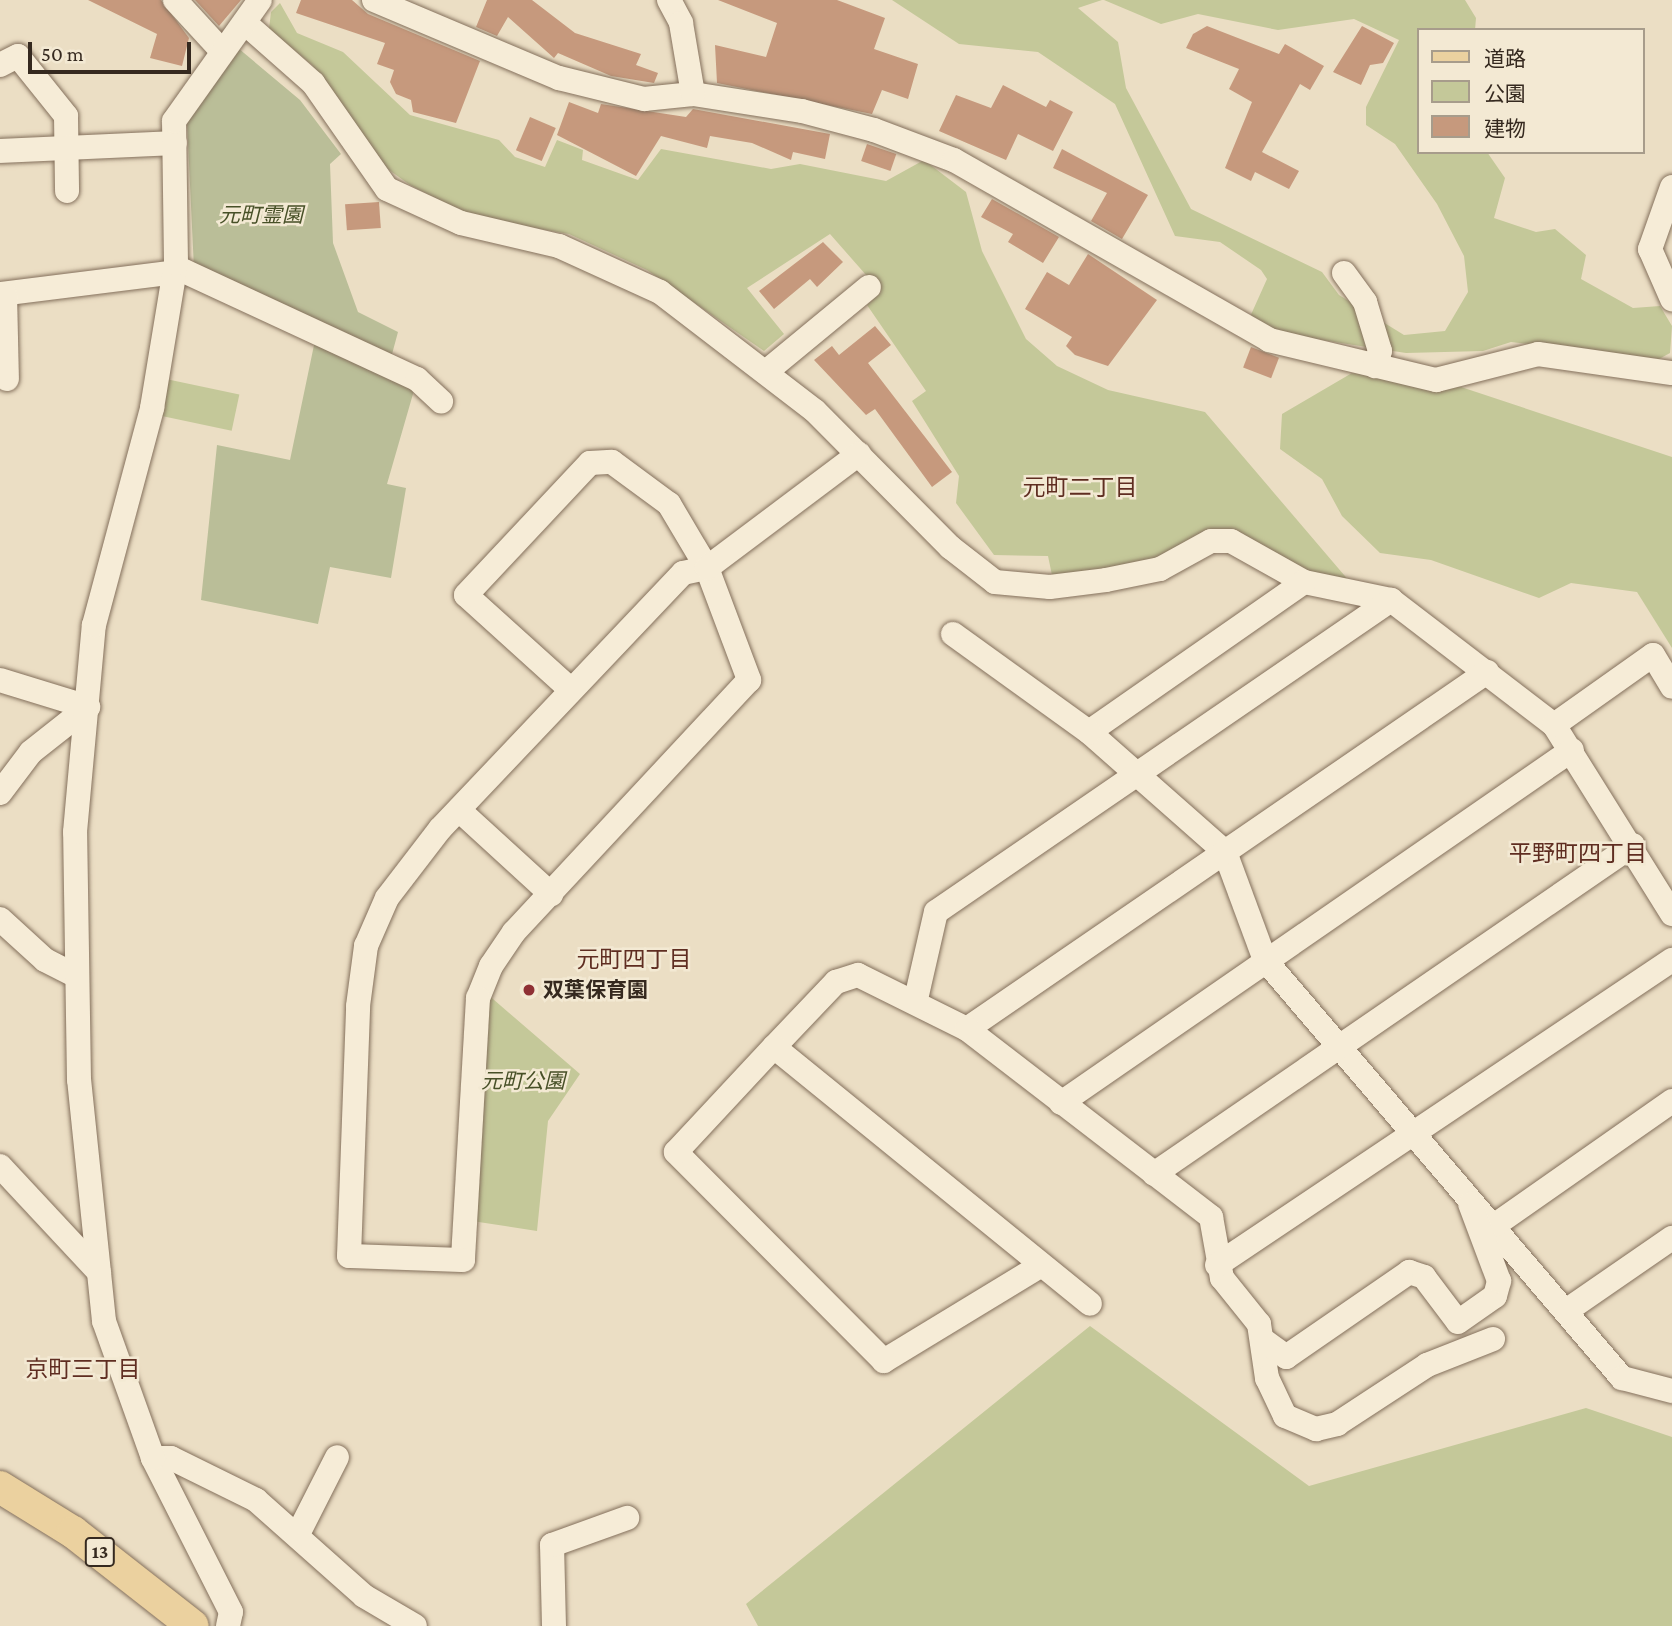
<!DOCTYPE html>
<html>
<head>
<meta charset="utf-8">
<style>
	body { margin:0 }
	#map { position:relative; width:1672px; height:1626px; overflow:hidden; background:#ebdec4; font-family:"Crimson Pro","Noto Sans JP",serif }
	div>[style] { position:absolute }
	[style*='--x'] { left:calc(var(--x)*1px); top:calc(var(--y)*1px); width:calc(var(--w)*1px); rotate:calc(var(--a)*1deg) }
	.green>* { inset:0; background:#c4c899; transform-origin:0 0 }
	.cemetery>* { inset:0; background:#babe98 }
	.building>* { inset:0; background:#c6997d; transform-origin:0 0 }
	.roads { filter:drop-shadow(0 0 2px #84705c) drop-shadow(0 0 2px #84705c) }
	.minor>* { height:24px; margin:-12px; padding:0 12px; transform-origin:12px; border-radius:12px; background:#f6ecd7 }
	.major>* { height:32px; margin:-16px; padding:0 16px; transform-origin:16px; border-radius:16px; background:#ebd19f }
	.dots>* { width:19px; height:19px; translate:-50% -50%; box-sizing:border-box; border:4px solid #f3e9d3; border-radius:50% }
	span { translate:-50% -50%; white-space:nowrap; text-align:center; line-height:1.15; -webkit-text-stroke:5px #f3e9d3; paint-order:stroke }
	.shield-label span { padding:2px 5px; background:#f3e9d3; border:2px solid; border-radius:5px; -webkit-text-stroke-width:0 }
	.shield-label { font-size:19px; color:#35291f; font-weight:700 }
	.park-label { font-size:21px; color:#475027; font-style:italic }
	.poi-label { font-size:21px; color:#35291f; font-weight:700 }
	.left { translate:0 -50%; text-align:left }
	.neighbourhood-label { font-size:23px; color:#5f2d21 }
	.legend { position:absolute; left:1417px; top:28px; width:228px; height:126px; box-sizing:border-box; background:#f3e9d3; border:2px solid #a79c8b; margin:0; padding:9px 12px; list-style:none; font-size:21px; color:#35291f }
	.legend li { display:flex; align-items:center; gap:14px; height:35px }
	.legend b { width:35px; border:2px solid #a79c8b }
	.scale { position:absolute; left:28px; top:42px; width:163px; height:32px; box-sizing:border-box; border:4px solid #35291f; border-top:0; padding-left:9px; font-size:21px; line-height:24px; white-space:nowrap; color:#35291f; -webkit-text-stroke:5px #f3e9d3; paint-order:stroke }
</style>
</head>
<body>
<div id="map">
	<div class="green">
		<div style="clip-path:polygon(892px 0,1102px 0,1078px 8px,1118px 42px,1126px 88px,1191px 209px,1322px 272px,1339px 295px,1404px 335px,1445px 331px,1468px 292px,1464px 256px,1437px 204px,1395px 144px,1366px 125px,1366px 107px,1399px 40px,1354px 19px,1278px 30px,1198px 14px,1161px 24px,1104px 0,1465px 0,1476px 18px,1475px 30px,1418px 30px,1418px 152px,1487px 152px,1505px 178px,1494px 218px,1536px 232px,1555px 229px,1586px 255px,1581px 279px,1633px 308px,1660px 306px,1672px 326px,1670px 353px,1659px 359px,1511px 342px,1483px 351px,1406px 353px,1276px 333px,1249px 319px,1267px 279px,1261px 270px,1220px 242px,1175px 236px,1115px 104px,1038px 52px,959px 44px)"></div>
		<div style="clip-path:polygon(280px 3px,297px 33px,343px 52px,410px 115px,499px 140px,515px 157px,545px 167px,557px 140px,583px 150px,582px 160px,638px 180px,661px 149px,771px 169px,800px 164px,886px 181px,924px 160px,966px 192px,982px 251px,1026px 339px,1057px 366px,1108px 390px,1205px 412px,1350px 582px,1315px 575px,1241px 540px,1156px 564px,1053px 580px,1048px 556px,994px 555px,956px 503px,959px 476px,912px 401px,926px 391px,867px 305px,881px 292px,830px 234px,747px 288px,784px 334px,764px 351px,647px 270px,569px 234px,471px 217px,410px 185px,385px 167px,312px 65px,269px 29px,271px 12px)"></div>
		<div style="clip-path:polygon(1352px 373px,1455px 385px,1672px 457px,1672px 648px,1637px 592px,1571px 583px,1539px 598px,1431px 560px,1380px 553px,1342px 516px,1322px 479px,1280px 449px,1282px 414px)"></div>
		<div style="left:166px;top:379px;width:75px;height:37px;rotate:12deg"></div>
		<div style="clip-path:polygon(486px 993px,580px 1074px,548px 1121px,537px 1231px,472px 1221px)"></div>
		<div style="clip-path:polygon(1090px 1326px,1309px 1486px,1586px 1408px,1672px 1437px,1672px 1626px,758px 1626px,746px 1604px)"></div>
	</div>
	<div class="cemetery">
		<div style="clip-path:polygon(238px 48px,300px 100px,341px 154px,330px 164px,333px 243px,358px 312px,398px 332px,388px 369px,415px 387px,387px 484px,406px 488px,391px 578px,330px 567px,318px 624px,201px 600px,217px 445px,290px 460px,318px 326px,194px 269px,187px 121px)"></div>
	</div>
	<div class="building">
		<div style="clip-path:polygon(88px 0,161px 0,189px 38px,182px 66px,150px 58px,157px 34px)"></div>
		<div style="clip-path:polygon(195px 0,241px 0,219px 26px)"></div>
		<div style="clip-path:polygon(301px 0,352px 0,368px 14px,480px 61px,456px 123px,413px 112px,411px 100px,396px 94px,390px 82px,394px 70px,377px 64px,385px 43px,296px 13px)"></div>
		<div style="clip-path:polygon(487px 0,532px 0,575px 33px,641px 54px,636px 65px,658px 73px,654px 83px,611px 76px,558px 53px,554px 58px,508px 17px,497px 36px,476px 27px)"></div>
		<div style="clip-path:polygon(718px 0,837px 0,885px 18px,874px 49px,918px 64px,908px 99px,882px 90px,872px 114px,717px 83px,715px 45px,766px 57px,777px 23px)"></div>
		<div style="clip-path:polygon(1207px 26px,1279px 54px,1285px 44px,1324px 66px,1310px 90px,1300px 84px,1262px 152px,1299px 171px,1289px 189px,1255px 172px,1251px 181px,1225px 168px,1252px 102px,1229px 89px,1239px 69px,1186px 48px,1193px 34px)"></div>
		<div style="clip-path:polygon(1362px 26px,1394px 43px,1383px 63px,1370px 65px,1361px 85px,1333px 72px)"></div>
		<div style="clip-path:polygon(1003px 85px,1046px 107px,1050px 100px,1073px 112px,1053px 151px,1018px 134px,1006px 160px,939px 131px,956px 95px,991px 108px)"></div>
		<div style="clip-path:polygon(569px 102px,598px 113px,601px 104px,686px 117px,693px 109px,830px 134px,825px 159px,793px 152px,791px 160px,752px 143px,710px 136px,707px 148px,661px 136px,636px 176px,557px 135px)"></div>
		<div style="left:530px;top:117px;width:28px;height:36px;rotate:23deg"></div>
		<div style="left:867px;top:144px;width:31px;height:18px;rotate:19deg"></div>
		<div style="clip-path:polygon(1062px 149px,1148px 195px,1122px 239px,1091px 221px,1107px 193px,1053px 168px)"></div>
		<div style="clip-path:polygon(992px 199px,1059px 237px,1043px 263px,1008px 242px,1013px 234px,981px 217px)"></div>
		<div style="left:379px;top:202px;width:26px;height:34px;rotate:86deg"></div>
		<div style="clip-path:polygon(823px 242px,843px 262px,817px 287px,810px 279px,774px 309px,759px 291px)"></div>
		<div style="clip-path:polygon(1088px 254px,1157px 300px,1108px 366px,1075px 355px,1066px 346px,1072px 337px,1025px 309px,1047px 272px,1069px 285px)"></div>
		<div style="clip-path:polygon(875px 326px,891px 345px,868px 363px,952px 472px,932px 487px,875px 409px,866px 415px,814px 360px,832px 346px,839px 355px)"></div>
		<div style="left:1251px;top:347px;width:30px;height:22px;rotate:21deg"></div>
	</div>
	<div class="roads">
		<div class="minor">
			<div style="--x:175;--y:0;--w:68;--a:47.4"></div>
			<div style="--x:374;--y:0;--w:201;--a:22.9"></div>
			<div style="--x:559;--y:78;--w:88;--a:13.9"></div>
			<div style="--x:644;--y:99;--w:49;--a:-5.8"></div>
			<div style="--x:693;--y:94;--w:110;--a:8.9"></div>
			<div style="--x:802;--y:111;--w:74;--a:14.8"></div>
			<div style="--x:874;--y:130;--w:85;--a:20.6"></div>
			<div style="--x:954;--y:160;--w:363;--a:29.7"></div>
			<div style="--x:1269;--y:340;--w:172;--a:13.5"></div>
			<div style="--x:1436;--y:380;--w:105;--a:-14.3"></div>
			<div style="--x:1538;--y:354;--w:135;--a:8.1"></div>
			<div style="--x:669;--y:0;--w:26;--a:62"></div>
			<div style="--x:681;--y:23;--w:72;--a:80.4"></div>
			<div style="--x:245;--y:23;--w:91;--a:41.4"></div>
			<div style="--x:313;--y:83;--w:129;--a:55.1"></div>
			<div style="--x:387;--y:189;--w:81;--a:24.7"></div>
			<div style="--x:461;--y:223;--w:101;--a:13.2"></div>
			<div style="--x:559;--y:246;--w:111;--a:24.5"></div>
			<div style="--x:660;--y:292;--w:195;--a:37.5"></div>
			<div style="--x:815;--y:411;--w:192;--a:45.2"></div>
			<div style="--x:950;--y:547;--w:57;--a:37.9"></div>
			<div style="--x:995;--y:582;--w:55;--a:5.2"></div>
			<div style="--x:1050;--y:587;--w:56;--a:-7.1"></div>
			<div style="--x:1106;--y:580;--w:55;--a:-11.5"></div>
			<div style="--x:1160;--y:569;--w:58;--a:-28.8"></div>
			<div style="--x:1211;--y:541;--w:20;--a:0"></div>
			<div style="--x:1231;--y:541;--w:84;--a:29.3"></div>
			<div style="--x:1304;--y:582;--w:89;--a:11.7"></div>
			<div style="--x:1391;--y:600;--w:205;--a:37.5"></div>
			<div style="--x:1554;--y:725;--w:223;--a:58"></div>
			<div style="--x:0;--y:65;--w:20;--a:-27"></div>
			<div style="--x:18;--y:56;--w:77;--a:51.3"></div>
			<div style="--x:66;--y:116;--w:75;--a:89.2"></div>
			<div style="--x:0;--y:151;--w:175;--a:-2.6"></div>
			<div style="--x:1672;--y:187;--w:66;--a:109.5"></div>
			<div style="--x:1650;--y:249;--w:55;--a:66.3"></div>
			<div style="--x:1344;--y:273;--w:36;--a:54"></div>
			<div style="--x:1365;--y:302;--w:51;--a:73"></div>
			<div style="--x:1380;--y:351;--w:16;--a:108"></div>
			<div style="--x:0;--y:294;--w:185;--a:-7.1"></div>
			<div style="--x:184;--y:271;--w:257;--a:24.9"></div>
			<div style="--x:417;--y:379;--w:33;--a:43"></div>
			<div style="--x:5;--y:294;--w:85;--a:88.7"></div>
			<div style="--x:767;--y:371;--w:132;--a:-39.5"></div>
			<div style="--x:1304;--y:582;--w:262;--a:145.1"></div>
			<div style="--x:1089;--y:732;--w:181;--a:41.4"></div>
			<div style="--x:1225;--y:852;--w:115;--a:69.7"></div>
			<div style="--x:1265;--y:960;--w:550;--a:49.5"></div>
			<div style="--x:1622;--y:1378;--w:52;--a:14.6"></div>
			<div style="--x:953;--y:634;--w:168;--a:35.8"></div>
			<div style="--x:0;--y:680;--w:92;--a:17.1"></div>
			<div style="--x:570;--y:689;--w:140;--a:-137.9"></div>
			<div style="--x:466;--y:595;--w:181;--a:-46.8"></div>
			<div style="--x:590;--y:463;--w:22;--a:-3"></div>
			<div style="--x:612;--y:462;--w:71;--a:36.4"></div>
			<div style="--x:669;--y:504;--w:74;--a:59.3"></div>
			<div style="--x:707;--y:568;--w:120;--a:69.4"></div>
			<div style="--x:749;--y:680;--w:345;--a:133"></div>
			<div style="--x:514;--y:932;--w:41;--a:124.1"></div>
			<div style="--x:491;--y:966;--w:35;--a:112"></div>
			<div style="--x:478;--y:998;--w:262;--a:93.3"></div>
			<div style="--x:463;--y:1260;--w:114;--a:-178"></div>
			<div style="--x:349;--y:1256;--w:250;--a:-87.9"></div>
			<div style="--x:358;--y:1006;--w:61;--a:-82.4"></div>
			<div style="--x:366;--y:946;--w:52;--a:-66.4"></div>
			<div style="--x:387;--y:898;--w:87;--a:-52.5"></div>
			<div style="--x:440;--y:829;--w:353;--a:-46.5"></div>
			<div style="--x:683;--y:573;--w:25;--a:-12"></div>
			<div style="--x:707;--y:568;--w:190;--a:-36.9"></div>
			<div style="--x:1554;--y:725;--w:121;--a:-35.3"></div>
			<div style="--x:1653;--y:655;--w:37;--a:59"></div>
			<div style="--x:0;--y:793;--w:51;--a:-52.9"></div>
			<div style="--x:31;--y:752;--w:73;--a:-38.3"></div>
			<div style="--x:459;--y:810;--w:125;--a:42.4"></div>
			<div style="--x:0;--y:919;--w:61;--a:42.3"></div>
			<div style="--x:45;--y:960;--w:31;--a:27"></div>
			<div style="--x:916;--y:999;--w:89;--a:-77.1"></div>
			<div style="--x:936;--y:912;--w:552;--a:-34.44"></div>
			<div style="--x:967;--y:1029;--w:631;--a:-34.47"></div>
			<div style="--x:774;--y:1047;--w:90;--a:-46.4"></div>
			<div style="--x:836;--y:982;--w:23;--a:-18"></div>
			<div style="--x:858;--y:975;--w:122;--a:26.4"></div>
			<div style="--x:967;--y:1029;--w:308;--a:37.6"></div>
			<div style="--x:1211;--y:1217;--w:62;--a:79.8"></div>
			<div style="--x:1222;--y:1278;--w:59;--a:51.2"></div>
			<div style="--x:1259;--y:1324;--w:55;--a:81.6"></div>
			<div style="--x:1267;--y:1378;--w:42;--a:64.7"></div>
			<div style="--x:1285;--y:1416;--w:34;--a:23"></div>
			<div style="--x:1316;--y:1429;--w:22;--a:-13"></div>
			<div style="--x:1337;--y:1424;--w:108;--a:-33.2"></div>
			<div style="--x:1427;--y:1365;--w:71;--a:-21.5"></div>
			<div style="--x:1061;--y:1103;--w:621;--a:-34.64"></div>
			<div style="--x:0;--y:1166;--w:145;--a:47"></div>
			<div style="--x:1154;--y:1174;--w:581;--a:-34.48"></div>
			<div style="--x:1495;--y:1225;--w:216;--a:-35"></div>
			<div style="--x:1217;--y:1265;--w:548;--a:-33.84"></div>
			<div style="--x:1040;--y:1266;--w:183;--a:148.7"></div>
			<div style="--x:884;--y:1361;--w:295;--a:-134.9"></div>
			<div style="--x:676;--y:1152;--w:144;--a:-47"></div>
			<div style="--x:774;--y:1047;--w:407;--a:39.1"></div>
			<div style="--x:1566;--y:1311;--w:129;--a:-34.6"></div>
			<div style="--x:1263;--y:1340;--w:29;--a:36"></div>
			<div style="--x:1286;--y:1357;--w:150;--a:-34.6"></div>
			<div style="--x:1409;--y:1272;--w:16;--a:18"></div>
			<div style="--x:1424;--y:1277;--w:56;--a:52.9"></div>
			<div style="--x:1458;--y:1322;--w:45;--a:-35.1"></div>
			<div style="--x:1495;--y:1296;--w:16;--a:-75"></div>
			<div style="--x:1499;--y:1281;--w:82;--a:-110.6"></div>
			<div style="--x:153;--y:1458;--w:18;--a:0"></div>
			<div style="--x:171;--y:1458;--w:95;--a:26.3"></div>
			<div style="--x:256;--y:1500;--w:144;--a:41.6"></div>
			<div style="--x:364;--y:1596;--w:59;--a:30.5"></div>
			<div style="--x:298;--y:1534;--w:86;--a:-63.1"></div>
			<div style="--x:228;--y:1626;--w:14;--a:-78"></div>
			<div style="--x:231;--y:1612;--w:173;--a:-116.9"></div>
			<div style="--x:153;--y:1458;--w:145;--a:-109.7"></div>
			<div style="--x:104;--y:1321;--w:242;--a:-95.9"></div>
			<div style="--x:79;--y:1080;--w:248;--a:-90.9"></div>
			<div style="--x:75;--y:832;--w:208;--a:-84.8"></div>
			<div style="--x:94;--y:625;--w:225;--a:-75"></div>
			<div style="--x:152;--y:408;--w:147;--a:-80.6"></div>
			<div style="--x:176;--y:263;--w:142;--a:-90.8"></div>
			<div style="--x:174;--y:121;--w:148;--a:-54.6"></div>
			<div style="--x:554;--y:1626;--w:81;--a:-91.4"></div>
			<div style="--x:552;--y:1545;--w:80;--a:-19.8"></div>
		</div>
		<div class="major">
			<div style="--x:0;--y:1487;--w:86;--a:31.7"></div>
			<div style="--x:73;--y:1532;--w:152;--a:38.1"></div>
		</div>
	</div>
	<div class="dots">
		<div style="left:529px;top:990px;background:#8f3034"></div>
	</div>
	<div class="shield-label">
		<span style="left:100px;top:1552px">13</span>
	</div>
	<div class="park-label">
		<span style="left:261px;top:215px">元町霊園</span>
		<span style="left:523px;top:1081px">元町公園</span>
	</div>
	<div class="poi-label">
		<span class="left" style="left:543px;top:990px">双葉保育園</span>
	</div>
	<div class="neighbourhood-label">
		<span style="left:1080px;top:487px">元町二丁目</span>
		<span style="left:1578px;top:853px">平野町四丁目</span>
		<span style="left:634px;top:959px">元町四丁目</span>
		<span style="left:83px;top:1369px">京町三丁目</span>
	</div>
	<ul class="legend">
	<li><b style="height:9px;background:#ebd19f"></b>道路</li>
	<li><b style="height:19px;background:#c4c899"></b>公園</li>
	<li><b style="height:19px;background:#c6997d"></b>建物</li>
	</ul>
	<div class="scale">50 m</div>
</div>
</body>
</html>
